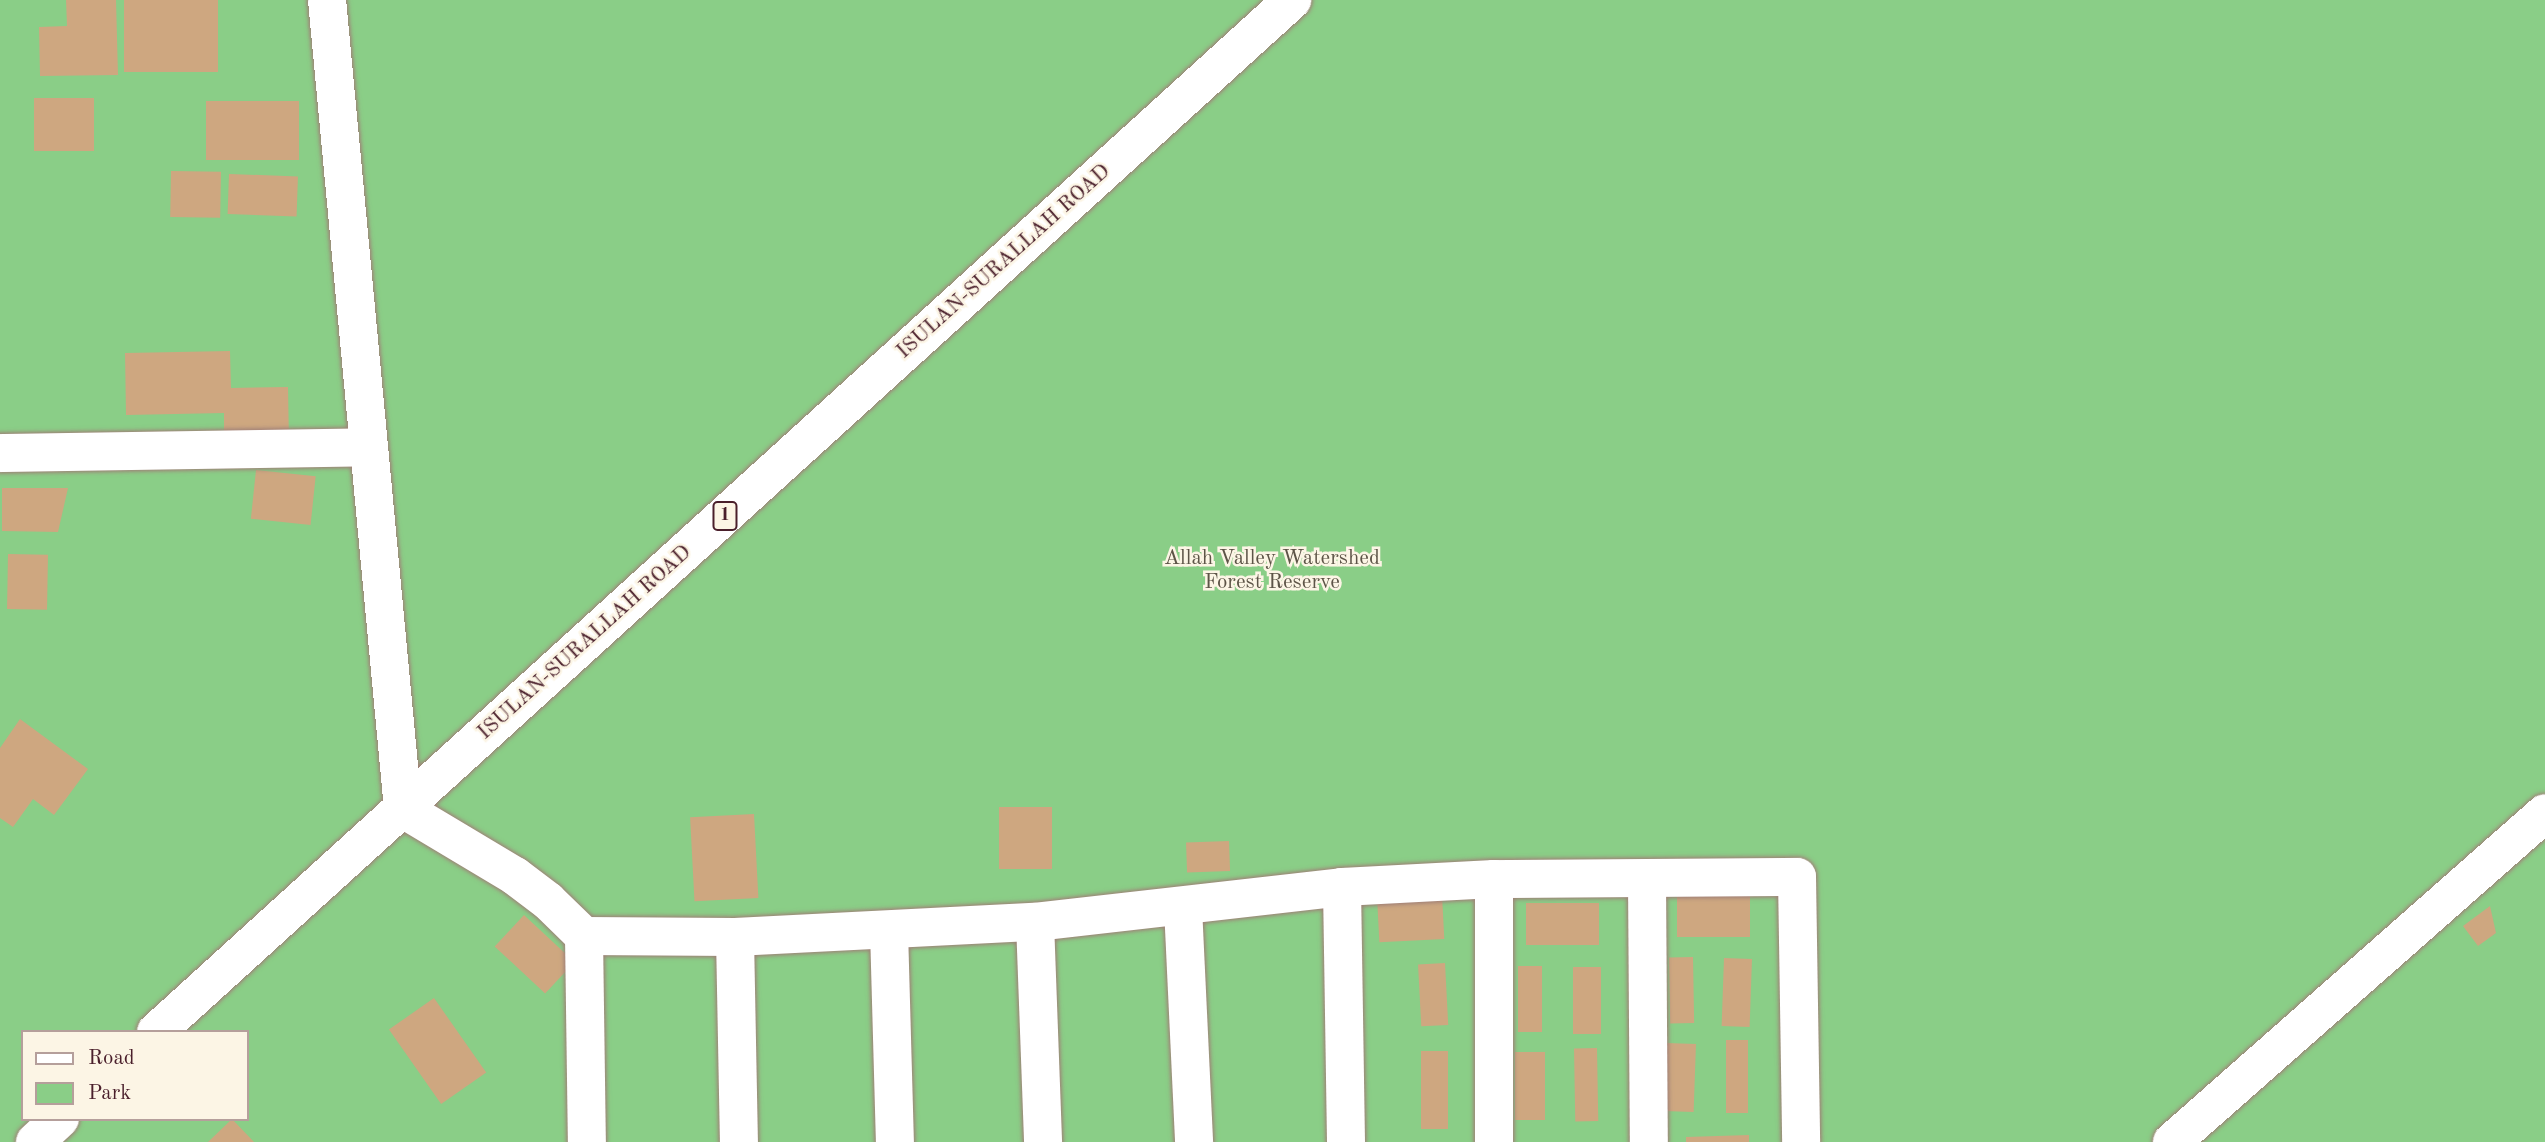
<!DOCTYPE html>
<html>
<head>
<meta charset="utf-8">
<style>
	body { margin:0 }
	#map { position:relative; width:2545px; height:1142px; overflow:hidden; background:#f4e0c3; font-family:"Old Standard TT",serif }
	div>[style] { position:absolute }
	[style*='--x'] { left:calc(var(--x)*1px); top:calc(var(--y)*1px); width:calc(var(--w)*1px); rotate:calc(var(--a)*1deg) }
	.green>* { inset:0; background:#8ace87 }
	.building>* { inset:0; background:#cea780; transform-origin:0 0 }
	.roads { filter:drop-shadow(0 0 2px #9f8077) drop-shadow(0 0 2px #9f8077) }
	.minor>* { height:38px; margin:-19px; padding:0 19px; transform-origin:19px; border-radius:19px; background:#fff }
	.trunk>* { height:38px; margin:-19px; padding:0 19px; transform-origin:19px; border-radius:19px; background:#fff }
	span { translate:-50% -50%; white-space:nowrap; text-align:center; line-height:1.15; -webkit-text-stroke:5px #fcf5e5; paint-order:stroke }
	.shield-label span { padding:2px 5px; background:#fcf5e5; border:2px solid; border-radius:5px; -webkit-text-stroke-width:0 }
	.shield-label { font-size:19px; color:#4a1f2b; font-weight:700 }
	.street-label { font-size:21px; color:#4a1f2b }
	.park-label { font-size:21px; color:#5d5447 }
	.legend { position:absolute; left:21px; top:1030px; width:228px; height:91px; box-sizing:border-box; background:#fcf5e5; border:2px solid #b59f9b; margin:0; padding:9px 12px; list-style:none; font-size:21px; color:#4a1f2b }
	.legend li { display:flex; align-items:center; gap:14px; height:35px }
	.legend b { width:35px; border:2px solid #b59f9b }
</style>
</head>
<body>
<div id="map">
	<div class="green">
		<div style="clip-path:polygon(evenodd,0 0,2545px 0,2545px 1142px,0 1142px,0 0,23px 1032px,247px 1032px,247px 1119px,23px 1119px,23px 1032px)"></div>
	</div>
	<div class="building">
		<div style="clip-path:polygon(66px 0,116px 0,118px 75px,40px 76px,39px 27px,67px 26px)"></div>
		<div style="left:124px;top:0;width:94px;height:72px"></div>
		<div style="left:34px;top:98px;width:60px;height:53px"></div>
		<div style="left:299px;top:101px;width:59px;height:93px;rotate:90deg"></div>
		<div style="left:171px;top:171px;width:50px;height:46px;rotate:1deg"></div>
		<div style="left:229px;top:174px;width:69px;height:40px;rotate:2deg"></div>
		<div style="clip-path:polygon(230px 351px,231px 388px,288px 387px,289px 443px,224px 444px,224px 413px,126px 415px,125px 353px)"></div>
		<div style="left:256px;top:470px;width:60px;height:49px;rotate:6deg"></div>
		<div style="clip-path:polygon(2px 488px,68px 488px,58px 532px,2px 531px)"></div>
		<div style="left:8px;top:554px;width:40px;height:55px;rotate:1deg"></div>
		<div style="clip-path:polygon(20px 719px,88px 769px,54px 815px,33px 799px,13px 827px,0 818px,0 748px)"></div>
		<div style="left:999px;top:807px;width:53px;height:62px"></div>
		<div style="left:754px;top:814px;width:84px;height:64px;rotate:87deg"></div>
		<div style="left:1229px;top:841px;width:30px;height:43px;rotate:88deg"></div>
		<div style="left:1442px;top:895px;width:44px;height:65px;rotate:87deg"></div>
		<div style="left:1750px;top:895px;width:42px;height:73px;rotate:90deg"></div>
		<div style="left:1599px;top:903px;width:42px;height:73px;rotate:90deg"></div>
		<div style="clip-path:polygon(2490px 906px,2496px 933px,2478px 946px,2463px 926px)"></div>
		<div style="left:524px;top:915px;width:69px;height:43px;rotate:43deg"></div>
		<div style="left:1693px;top:957px;width:66px;height:24px;rotate:89deg"></div>
		<div style="left:1724px;top:958px;width:28px;height:68px;rotate:2deg"></div>
		<div style="left:1445px;top:963px;width:62px;height:27px;rotate:87deg"></div>
		<div style="left:1518px;top:966px;width:24px;height:66px"></div>
		<div style="left:1573px;top:967px;width:28px;height:67px"></div>
		<div style="left:434px;top:998px;width:91px;height:55px;rotate:55deg"></div>
		<div style="left:1726px;top:1040px;width:22px;height:73px"></div>
		<div style="left:1666px;top:1043px;width:30px;height:68px;rotate:2deg"></div>
		<div style="left:1597px;top:1048px;width:73px;height:23px;rotate:89deg"></div>
		<div style="left:1421px;top:1051px;width:27px;height:78px"></div>
		<div style="left:1515px;top:1052px;width:30px;height:68px"></div>
		<div style="clip-path:polygon(232px 1119px,254px 1142px,208px 1142px)"></div>
		<div style="clip-path:polygon(1749px 1135px,1749px 1142px,1686px 1142px,1686px 1137px)"></div>
	</div>
	<div class="roads">
		<div class="minor">
			<div style="--x:327;--y:0;--w:813;--a:84.63"></div>
			<div style="--x:403;--y:809;--w:131;--a:30.9"></div>
			<div style="--x:515;--y:876;--w:41;--a:37.1"></div>
			<div style="--x:548;--y:901;--w:50;--a:44.2"></div>
			<div style="--x:584;--y:936;--w:151;--a:0.4"></div>
			<div style="--x:735;--y:937;--w:300;--a:-2.9"></div>
			<div style="--x:1035;--y:922;--w:309;--a:-6.5"></div>
			<div style="--x:1342;--y:887;--w:152;--a:-3"></div>
			<div style="--x:1494;--y:879;--w:303;--a:-0.4"></div>
			<div style="--x:1797;--y:877;--w:265;--a:89.1"></div>
			<div style="--x:0;--y:453;--w:369;--a:-0.9"></div>
			<div style="--x:1494;--y:879;--w:263;--a:90"></div>
			<div style="--x:1647;--y:879;--w:263;--a:89.6"></div>
			<div style="--x:1342;--y:887;--w:255;--a:89.1"></div>
			<div style="--x:1183;--y:907;--w:235;--a:87.3"></div>
			<div style="--x:1035;--y:922;--w:220;--a:87.9"></div>
			<div style="--x:889;--y:930;--w:212;--a:88.4"></div>
			<div style="--x:584;--y:936;--w:206;--a:89.2"></div>
			<div style="--x:735;--y:937;--w:205;--a:88.9"></div>
			<div style="--x:2172;--y:1142;--w:497;--a:-41.4"></div>
		</div>
		<div class="trunk">
			<div style="--x:156;--y:1032;--w:1535;--a:-42.25"></div>
			<div style="--x:35;--y:1142;--w:34;--a:-43"></div>
		</div>
	</div>
	<div class="shield-label">
		<span style="left:725px;top:516px">1</span>
	</div>
	<div class="street-label">
		<span style="left:1004px;top:262px;rotate:-42deg">ISULAN-SURALLAH ROAD</span>
		<span style="left:585px;top:643px;rotate:-42deg">ISULAN-SURALLAH ROAD</span>
	</div>
	<div class="park-label">
		<span style="left:1272px;top:571px">Allah Valley Watershed<br>Forest Reserve</span>
	</div>
	<ul class="legend">
	<li><b style="height:9px;background:#fff"></b>Road</li>
	<li><b style="height:19px;background:#8ace87"></b>Park</li>
	</ul>
</div>
</body>
</html>
